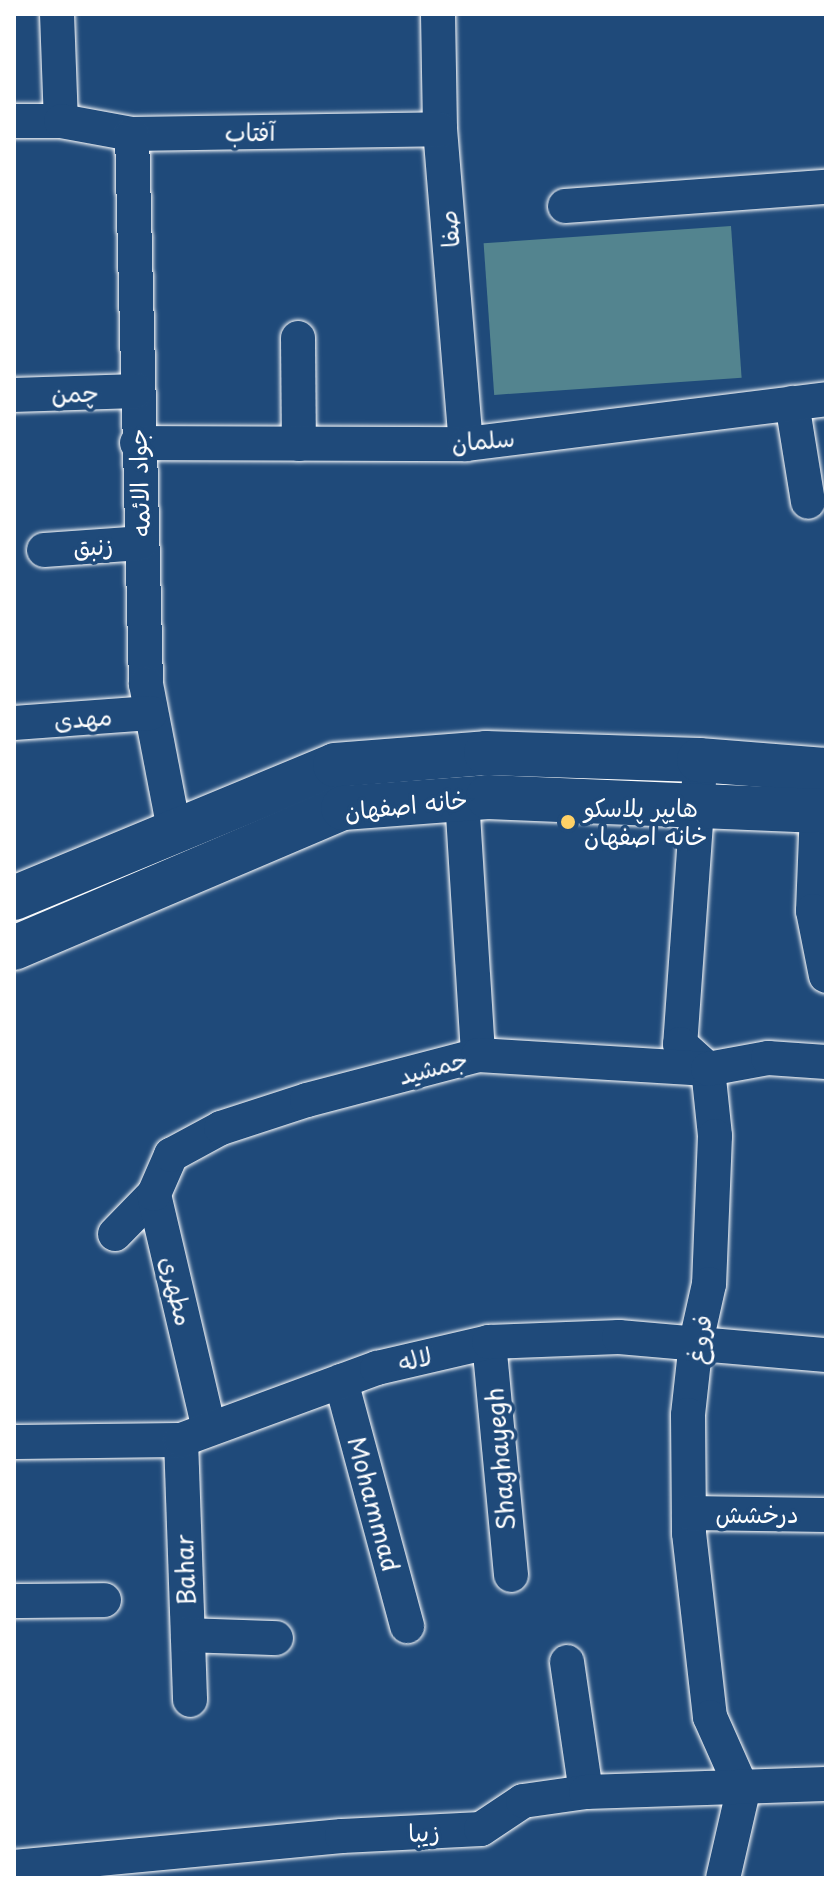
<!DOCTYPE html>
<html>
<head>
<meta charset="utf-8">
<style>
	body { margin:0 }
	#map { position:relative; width:840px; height:1892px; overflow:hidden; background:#1f4a7a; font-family:"Playpen Sans","Playpen Sans Arabic",sans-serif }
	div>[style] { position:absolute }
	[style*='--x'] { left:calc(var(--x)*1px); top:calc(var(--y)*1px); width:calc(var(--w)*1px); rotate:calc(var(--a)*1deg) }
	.green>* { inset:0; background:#53848f; transform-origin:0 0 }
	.roads { filter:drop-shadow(0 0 2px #fff) drop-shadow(0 0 2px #fff) }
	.street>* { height:34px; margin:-17px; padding:0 17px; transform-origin:17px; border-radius:17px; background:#1f4a7a }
	.secondary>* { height:44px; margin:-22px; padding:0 22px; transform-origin:22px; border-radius:22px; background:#1f4a7a }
	.dots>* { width:22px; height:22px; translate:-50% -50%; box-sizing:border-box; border:4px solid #1f4a7a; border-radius:50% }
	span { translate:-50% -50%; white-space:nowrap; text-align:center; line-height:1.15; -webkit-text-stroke:7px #1f4a7a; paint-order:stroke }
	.street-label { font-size:24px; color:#fff }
	.poi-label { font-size:24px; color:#fff }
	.left { translate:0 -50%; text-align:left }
	.frame { position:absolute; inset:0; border:16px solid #fff; pointer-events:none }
</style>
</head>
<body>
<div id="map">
	<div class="green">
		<div style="left:731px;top:226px;width:152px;height:248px;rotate:86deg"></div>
	</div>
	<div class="roads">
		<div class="street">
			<div style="--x:57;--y:14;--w:107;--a:87.9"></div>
			<div style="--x:438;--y:14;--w:115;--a:89"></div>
			<div style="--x:440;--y:129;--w:316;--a:85.3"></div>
			<div style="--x:14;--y:121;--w:47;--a:0"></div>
			<div style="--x:61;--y:121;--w:72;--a:10.4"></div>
			<div style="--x:132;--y:134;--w:308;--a:-0.9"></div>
			<div style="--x:132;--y:134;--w:550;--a:88.54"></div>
			<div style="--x:146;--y:684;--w:148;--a:79.1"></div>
			<div style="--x:565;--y:206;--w:262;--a:-4.2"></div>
			<div style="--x:298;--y:338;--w:106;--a:89.5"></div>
			<div style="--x:14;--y:395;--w:122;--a:-1.9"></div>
			<div style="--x:792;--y:403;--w:100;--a:80.8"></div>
			<div style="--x:137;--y:443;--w:329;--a:0.2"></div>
			<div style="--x:466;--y:444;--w:363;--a:-7.1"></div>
			<div style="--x:44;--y:550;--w:97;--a:-4.1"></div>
			<div style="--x:14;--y:723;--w:137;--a:-4.2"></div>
			<div style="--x:699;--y:781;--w:264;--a:94.1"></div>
			<div style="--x:680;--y:1044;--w:38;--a:42"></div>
			<div style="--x:708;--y:1069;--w:67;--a:84"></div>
			<div style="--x:715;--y:1136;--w:148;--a:92.3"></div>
			<div style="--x:709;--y:1284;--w:59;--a:102.6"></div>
			<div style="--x:696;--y:1342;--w:73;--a:96.3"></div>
			<div style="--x:688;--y:1415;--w:118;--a:89.5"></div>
			<div style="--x:689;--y:1533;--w:185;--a:83.5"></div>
			<div style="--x:710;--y:1717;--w:81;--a:66"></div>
			<div style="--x:743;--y:1791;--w:89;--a:102.9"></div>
			<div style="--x:462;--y:799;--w:256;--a:86.4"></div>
			<div style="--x:817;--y:811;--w:100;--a:92.3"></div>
			<div style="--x:813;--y:911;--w:66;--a:78.7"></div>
			<div style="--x:115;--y:1234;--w:56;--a:-45.7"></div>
			<div style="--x:489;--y:1342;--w:234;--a:84.6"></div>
			<div style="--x:341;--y:1381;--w:254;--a:74.9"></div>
			<div style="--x:209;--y:1429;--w:241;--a:-103.2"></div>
			<div style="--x:154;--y:1194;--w:43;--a:-66.4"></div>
			<div style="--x:171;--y:1155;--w:57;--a:-28.4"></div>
			<div style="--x:221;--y:1128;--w:90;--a:-18"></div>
			<div style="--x:307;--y:1100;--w:177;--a:-14.7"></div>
			<div style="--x:478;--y:1055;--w:230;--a:3.5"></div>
			<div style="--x:708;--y:1069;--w:61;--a:-10.4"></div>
			<div style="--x:768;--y:1058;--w:58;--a:3.9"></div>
			<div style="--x:181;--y:1440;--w:260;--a:88"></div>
			<div style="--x:14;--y:1442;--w:167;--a:-0.7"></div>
			<div style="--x:181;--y:1440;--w:209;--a:-20.2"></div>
			<div style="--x:377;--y:1368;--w:115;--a:-13.1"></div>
			<div style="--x:489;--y:1342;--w:130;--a:-2.2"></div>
			<div style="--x:619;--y:1337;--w:208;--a:5"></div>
			<div style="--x:689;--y:1513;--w:137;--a:0.8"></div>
			<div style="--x:14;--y:1601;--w:90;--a:-0.6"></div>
			<div style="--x:188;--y:1635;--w:88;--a:2"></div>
			<div style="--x:567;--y:1662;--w:131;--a:81.7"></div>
			<div style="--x:14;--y:1867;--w:329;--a:-5.4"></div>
			<div style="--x:342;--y:1836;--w:139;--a:-2.9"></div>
			<div style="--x:481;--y:1829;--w:50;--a:-33.7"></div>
			<div style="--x:523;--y:1801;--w:64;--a:-8.1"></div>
			<div style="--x:586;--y:1792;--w:240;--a:-1.9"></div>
		</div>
		<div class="secondary">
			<div style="--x:14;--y:898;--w:347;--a:-22.5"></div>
			<div style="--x:335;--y:765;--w:151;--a:-4.5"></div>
			<div style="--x:486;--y:753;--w:213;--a:1.9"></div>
			<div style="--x:699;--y:760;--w:127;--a:4.5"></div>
			<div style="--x:14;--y:948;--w:358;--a:-23.1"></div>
			<div style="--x:343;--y:808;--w:145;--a:-4.3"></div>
			<div style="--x:488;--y:797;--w:338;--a:2.4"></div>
		</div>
	</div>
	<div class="dots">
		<div style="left:568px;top:822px;background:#ffd166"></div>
	</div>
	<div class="street-label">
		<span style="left:250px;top:132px;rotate:-1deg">آفتاب</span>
		<span style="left:449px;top:229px;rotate:-95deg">صفا</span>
		<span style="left:75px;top:393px;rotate:-2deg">چمن</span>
		<span style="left:483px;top:440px;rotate:-5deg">سلمان</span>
		<span style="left:139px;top:483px;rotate:-92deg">جواد الائمه</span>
		<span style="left:93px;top:546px;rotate:-4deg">زنبق</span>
		<span style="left:83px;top:718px;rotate:-4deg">مهدی</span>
		<span style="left:406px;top:805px;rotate:-6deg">خانه اصفهان</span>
		<span style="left:433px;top:1067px;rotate:-15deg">جمشید</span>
		<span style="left:177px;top:1291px;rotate:77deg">مطهری</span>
		<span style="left:699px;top:1339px;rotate:-80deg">فروغ</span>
		<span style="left:415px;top:1359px;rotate:-13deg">لاله</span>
		<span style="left:500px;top:1459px;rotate:-95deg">Shaghayegh</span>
		<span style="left:374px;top:1504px;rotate:75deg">Mohammad</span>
		<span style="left:757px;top:1514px">درخشش</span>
		<span style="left:185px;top:1570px;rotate:-92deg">Bahar</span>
		<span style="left:424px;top:1832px;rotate:-3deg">زیبا</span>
	</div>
	<div class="poi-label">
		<span class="left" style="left:584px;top:822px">هایپر پلاسکو<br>خانه اصفهان</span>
	</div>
	<div class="frame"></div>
</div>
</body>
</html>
